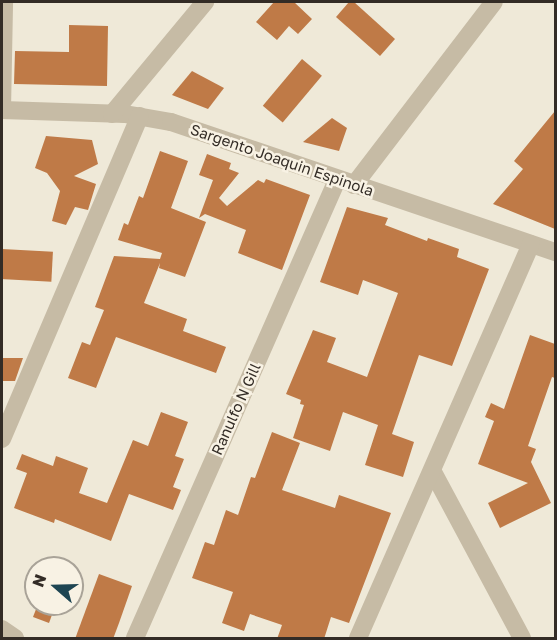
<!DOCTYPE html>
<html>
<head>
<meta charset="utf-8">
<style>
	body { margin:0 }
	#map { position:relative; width:557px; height:640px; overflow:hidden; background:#efe9d8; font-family:"Golos Text",sans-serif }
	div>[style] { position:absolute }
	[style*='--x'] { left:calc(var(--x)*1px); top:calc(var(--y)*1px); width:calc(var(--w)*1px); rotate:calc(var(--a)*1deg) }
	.building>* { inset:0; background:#bf7a47; transform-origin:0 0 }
	.minor>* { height:18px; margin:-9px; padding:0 9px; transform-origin:9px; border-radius:9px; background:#c6bba5 }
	span { translate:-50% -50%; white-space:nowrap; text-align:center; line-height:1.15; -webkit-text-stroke:5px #f8f2e4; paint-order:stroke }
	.street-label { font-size:15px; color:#332c26 }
	.frame { position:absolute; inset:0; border:3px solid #332c26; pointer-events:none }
	.north { position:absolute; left:24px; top:556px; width:60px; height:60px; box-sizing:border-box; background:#f8f2e4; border:2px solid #a9a398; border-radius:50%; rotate:290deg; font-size:16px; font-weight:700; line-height:24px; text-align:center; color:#332c26 }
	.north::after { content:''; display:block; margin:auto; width:21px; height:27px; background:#1e4552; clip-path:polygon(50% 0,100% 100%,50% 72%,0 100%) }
</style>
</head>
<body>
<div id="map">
	<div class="building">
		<div style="clip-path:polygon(274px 2px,294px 2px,312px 19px,298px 34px,289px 26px,277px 40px,256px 22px)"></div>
		<div style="clip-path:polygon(349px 2px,354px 2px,395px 39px,380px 56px,336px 17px)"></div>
		<div style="clip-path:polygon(69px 25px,108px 26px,107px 86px,14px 84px,15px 51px,69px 52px)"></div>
		<div style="left:302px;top:59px;width:26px;height:61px;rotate:40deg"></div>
		<div style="clip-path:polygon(192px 71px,224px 88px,208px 109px,172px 95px)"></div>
		<div style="clip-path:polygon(555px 111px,555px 229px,493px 204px,523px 169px,514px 161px)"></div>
		<div style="clip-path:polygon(332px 118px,347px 128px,339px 151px,303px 142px)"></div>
		<div style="clip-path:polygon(46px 136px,92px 140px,98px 164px,74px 176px,96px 184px,88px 210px,75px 207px,66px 225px,52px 221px,60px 191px,47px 173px,35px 168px)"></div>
		<div style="clip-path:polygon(160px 151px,188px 161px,171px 208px,206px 222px,185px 277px,159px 268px,160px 263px,144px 303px,187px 319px,183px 331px,226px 347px,216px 373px,116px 337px,96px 388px,68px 378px,82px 342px,90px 345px,104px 310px,95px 307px,114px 256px,160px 259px,162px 253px,118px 240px,124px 223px,128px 225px,139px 196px,143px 198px)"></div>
		<div style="clip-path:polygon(207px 154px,231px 163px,229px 169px,239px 173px,219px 198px,227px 206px,258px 180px,264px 183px,266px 179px,310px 195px,282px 270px,238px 253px,246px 230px,205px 214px,199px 218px,213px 180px,199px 175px)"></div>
		<div style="clip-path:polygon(347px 207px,388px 218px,385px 225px,427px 241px,428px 238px,459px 249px,457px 257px,489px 269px,452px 366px,419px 355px,392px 434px,414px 442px,403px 477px,365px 465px,378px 425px,343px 412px,330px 451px,293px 438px,304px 405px,300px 404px,301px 400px,286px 394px,313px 330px,336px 338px,327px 362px,367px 377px,398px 293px,363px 280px,358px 295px,320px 282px)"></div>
		<div style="left:2px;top:249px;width:51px;height:30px;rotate:3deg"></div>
		<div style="clip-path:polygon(530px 335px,555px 344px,555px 378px,552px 377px,528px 446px,536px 449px,531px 462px,551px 503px,500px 528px,488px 503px,528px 483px,478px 464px,494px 421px,485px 417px,491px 403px,504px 409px)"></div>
		<div style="clip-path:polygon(2px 358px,23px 358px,15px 381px,2px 381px)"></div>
		<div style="clip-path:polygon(161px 412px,188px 422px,175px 456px,184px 459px,173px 487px,181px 490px,173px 510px,129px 494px,111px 541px,55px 519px,54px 523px,14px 508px,27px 473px,16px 469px,22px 454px,53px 466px,56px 456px,88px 468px,79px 493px,107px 503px,133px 440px,148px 446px)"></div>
		<div style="clip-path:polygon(272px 432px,300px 443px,282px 490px,335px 508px,339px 495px,391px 513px,349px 623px,331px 617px,324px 639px,277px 639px,282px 625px,250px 614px,244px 631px,222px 623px,233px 592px,192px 578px,205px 542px,214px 545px,226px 510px,238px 515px,251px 477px,255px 478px)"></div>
		<div style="clip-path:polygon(99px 574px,132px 586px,119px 623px,113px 639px,75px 639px)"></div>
		<div style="clip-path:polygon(38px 604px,56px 604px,49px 623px,33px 617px)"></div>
	</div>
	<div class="minor">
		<div style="--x:2;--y:110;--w:123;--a:1.9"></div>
		<div style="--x:125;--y:114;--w:47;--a:9.9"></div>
		<div style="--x:171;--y:122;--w:406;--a:18.7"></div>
		<div style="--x:2;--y:110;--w:108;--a:-88.9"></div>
		<div style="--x:112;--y:114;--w:146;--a:-50.3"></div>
		<div style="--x:354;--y:185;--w:230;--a:-52.6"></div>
		<div style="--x:2;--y:439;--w:351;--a:-66.9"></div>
		<div style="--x:433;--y:472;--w:188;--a:61.8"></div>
		<div style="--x:2;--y:629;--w:16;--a:35"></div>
		<div style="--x:135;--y:638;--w:501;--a:-66.2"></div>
		<div style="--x:358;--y:638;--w:430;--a:-66.3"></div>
	</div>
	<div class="street-label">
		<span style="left:282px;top:160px;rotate:19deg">Sargento Joaquin Espinola</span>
		<span style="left:236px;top:409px;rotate:-66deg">Ranulfo N Gill</span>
	</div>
	<div class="frame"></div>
	<div class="north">N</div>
</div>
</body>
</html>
